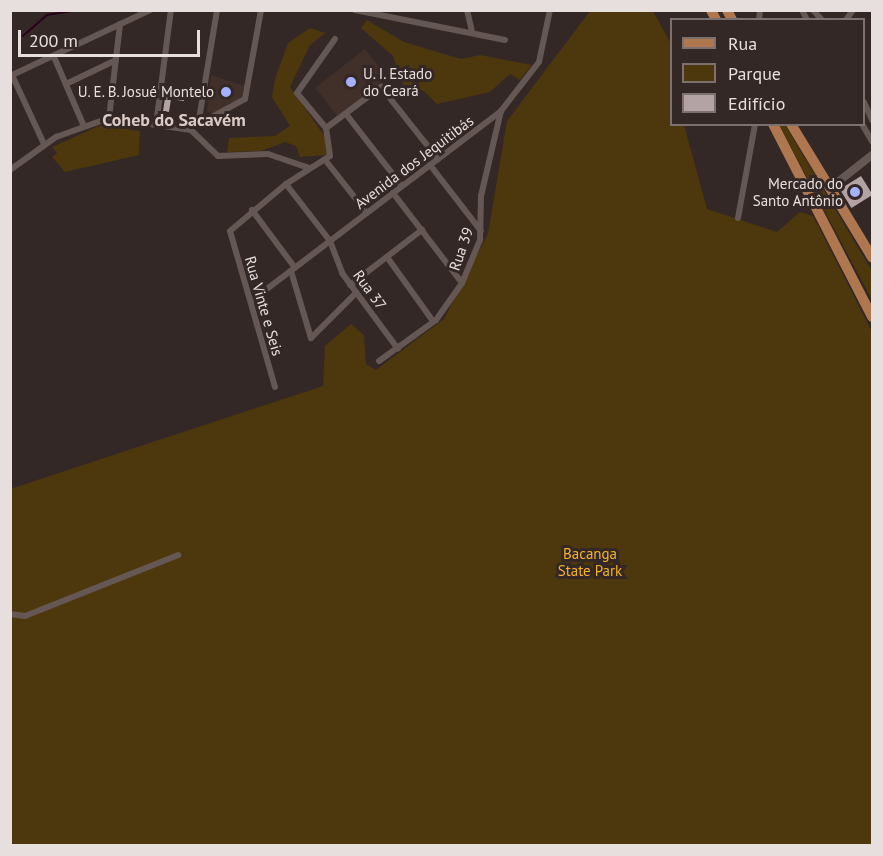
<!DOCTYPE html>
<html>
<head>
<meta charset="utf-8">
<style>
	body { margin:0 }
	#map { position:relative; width:883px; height:856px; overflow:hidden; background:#342826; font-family:"PT Sans",sans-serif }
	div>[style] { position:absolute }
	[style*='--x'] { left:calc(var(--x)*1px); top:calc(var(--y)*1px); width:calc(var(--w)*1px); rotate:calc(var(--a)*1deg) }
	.built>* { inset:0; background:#412f2a; transform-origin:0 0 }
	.green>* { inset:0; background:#4d370c }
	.stream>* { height:1.5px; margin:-0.75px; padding:0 0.75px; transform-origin:0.75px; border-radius:0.75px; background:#280019 }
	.building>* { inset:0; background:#b3a3a5; transform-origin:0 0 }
	.minor>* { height:6px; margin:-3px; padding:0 3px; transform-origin:3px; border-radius:3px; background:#645754 }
	.tertiary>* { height:8px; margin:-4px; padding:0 4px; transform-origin:4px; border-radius:4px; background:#645754 }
	.primary>* { height:10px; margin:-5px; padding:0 5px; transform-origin:5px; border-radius:5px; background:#af7750 }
	.dots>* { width:16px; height:16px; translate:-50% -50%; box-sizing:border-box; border:3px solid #342826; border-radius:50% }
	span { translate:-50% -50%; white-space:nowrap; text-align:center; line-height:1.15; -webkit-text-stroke:6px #342826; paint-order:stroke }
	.poi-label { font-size:15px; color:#e7dfdd }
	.left { translate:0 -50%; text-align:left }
	.right { translate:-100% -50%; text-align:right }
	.street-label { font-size:15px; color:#e7dfdd }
	.park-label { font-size:15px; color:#f5b228 }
	.quarter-label { font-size:18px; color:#dbcbc7; font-weight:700 }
	.frame { position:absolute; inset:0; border:12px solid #e7dfdd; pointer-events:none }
	.legend { position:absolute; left:670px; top:18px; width:195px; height:108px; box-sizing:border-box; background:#342826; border:2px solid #7c716f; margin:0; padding:8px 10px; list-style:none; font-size:18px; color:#e7dfdd }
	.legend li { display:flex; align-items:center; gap:12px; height:30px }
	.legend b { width:30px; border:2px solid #7c716f }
	.scale { position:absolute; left:18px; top:30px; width:182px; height:27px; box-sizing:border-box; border:3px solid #e7dfdd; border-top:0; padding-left:8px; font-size:18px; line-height:21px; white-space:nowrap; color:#e7dfdd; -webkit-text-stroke:4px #342826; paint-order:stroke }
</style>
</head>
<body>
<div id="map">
	<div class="built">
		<div style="left:365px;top:49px;width:36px;height:63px;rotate:52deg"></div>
		<div style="clip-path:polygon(211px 75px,245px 86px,242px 97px,215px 113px,207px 112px)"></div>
	</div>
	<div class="green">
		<div style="clip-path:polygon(590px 11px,653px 11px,671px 44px,672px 124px,684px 125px,707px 209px,777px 232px,800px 212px,813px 216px,872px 332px,872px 845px,11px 845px,10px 489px,323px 386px,325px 346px,351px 324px,364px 335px,366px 364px,376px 370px,444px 319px,488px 234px,507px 121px)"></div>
		<div style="clip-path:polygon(367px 20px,404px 42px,461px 59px,480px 55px,532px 65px,520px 80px,510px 74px,490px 92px,437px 104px,424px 91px,404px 87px,393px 56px,361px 28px)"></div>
		<div style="clip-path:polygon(310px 28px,325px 33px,310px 45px,290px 87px,328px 141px,327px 155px,300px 157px,296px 146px,285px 142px,261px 151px,227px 152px,229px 138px,275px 136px,290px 126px,272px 97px,275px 79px,288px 43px)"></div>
		<div style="clip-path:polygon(101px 125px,140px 131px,139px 155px,65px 172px,52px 157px,57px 153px,52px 147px)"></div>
		<div style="clip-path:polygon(779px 125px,785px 125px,872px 271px,872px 300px)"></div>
	</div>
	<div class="stream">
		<div style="--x:23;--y:36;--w:32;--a:-41"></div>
		<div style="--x:47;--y:15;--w:33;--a:-9"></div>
	</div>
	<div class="building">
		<div style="clip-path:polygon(166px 92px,185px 94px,184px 101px,171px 99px,169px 112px,163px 111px)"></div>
		<div style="left:861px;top:176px;width:22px;height:25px;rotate:58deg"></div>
	</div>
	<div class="minor">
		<div style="--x:355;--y:10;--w:153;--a:11.3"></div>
		<div style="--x:467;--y:10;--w:23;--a:77"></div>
		<div style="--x:802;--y:10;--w:11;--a:63"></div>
		<div style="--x:813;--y:10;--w:13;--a:48"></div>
		<div style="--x:759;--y:20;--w:10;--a:-84"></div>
		<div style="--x:846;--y:20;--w:12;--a:-55"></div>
		<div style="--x:54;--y:57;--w:73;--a:66.6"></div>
		<div style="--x:12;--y:75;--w:76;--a:65.1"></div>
		<div style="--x:10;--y:76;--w:155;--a:-25.2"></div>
		<div style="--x:66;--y:84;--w:55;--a:-25.6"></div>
		<div style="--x:864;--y:102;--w:20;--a:66"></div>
		<div style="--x:346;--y:114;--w:91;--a:52.1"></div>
		<div style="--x:109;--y:118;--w:95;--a:-83.3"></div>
		<div style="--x:199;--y:124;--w:52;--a:-28.5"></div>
		<div style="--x:245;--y:99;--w:90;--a:-79.8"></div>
		<div style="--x:862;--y:124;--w:20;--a:60"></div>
		<div style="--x:156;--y:125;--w:116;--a:-82.6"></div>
		<div style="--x:198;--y:125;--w:117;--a:-80.6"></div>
		<div style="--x:326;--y:128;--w:69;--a:-36.7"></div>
		<div style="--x:381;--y:87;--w:92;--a:51.6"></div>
		<div style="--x:326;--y:161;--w:66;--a:51.7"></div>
		<div style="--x:430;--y:165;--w:83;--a:52.3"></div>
		<div style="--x:10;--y:170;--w:57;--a:-35.7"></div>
		<div style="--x:56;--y:137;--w:56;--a:-19.7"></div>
		<div style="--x:109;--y:118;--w:83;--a:8.3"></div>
		<div style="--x:191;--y:130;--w:37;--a:44"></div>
		<div style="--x:218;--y:156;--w:50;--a:-2.3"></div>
		<div style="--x:268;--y:154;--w:43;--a:18.9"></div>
		<div style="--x:286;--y:184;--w:72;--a:52.3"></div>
		<div style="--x:330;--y:241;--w:34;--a:69"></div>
		<div style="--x:342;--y:273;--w:94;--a:53.6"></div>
		<div style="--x:393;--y:193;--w:113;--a:52.5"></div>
		<div style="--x:252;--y:210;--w:72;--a:53.4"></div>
		<div style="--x:738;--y:218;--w:96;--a:-79.7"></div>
		<div style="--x:387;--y:257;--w:79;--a:54.3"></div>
		<div style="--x:291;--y:271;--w:70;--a:73.4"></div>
		<div style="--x:311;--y:338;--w:64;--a:-45"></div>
		<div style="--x:350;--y:285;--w:91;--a:-37.4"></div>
		<div style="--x:251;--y:301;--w:314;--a:-37.2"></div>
		<div style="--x:501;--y:111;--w:62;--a:-52.2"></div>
		<div style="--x:539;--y:62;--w:53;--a:-78.1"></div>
		<div style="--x:379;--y:361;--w:70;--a:-35.7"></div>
		<div style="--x:436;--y:320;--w:45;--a:-54.9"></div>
		<div style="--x:462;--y:283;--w:47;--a:-67.3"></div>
		<div style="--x:480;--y:240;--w:44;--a:-88.7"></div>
		<div style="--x:481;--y:196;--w:87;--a:-76.8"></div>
		<div style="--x:275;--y:387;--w:162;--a:-106.1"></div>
		<div style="--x:230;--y:231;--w:73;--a:-40"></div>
		<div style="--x:286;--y:184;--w:52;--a:-32.5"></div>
		<div style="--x:330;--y:156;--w:28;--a:-98"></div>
		<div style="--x:326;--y:128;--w:45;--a:-129.6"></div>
		<div style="--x:297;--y:93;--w:66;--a:-54.9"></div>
		<div style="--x:10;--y:614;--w:15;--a:8"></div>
		<div style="--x:25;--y:616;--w:165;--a:-21.7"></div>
	</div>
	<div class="tertiary">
		<div style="--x:829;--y:189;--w:55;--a:-38.3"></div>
	</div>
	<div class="primary">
		<div style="--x:711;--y:10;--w:11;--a:63"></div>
		<div style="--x:727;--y:10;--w:11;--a:63"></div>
		<div style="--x:773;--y:124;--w:217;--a:62.8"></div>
		<div style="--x:791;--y:124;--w:156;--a:58.7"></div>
	</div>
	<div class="dots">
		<div style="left:351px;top:82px;background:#a5b1fc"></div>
		<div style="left:226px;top:92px;background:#a5b1fc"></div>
		<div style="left:855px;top:192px;background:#a5b1fc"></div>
	</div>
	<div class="poi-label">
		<span class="left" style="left:363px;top:82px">U. I. Estado<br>do Ceará</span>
		<span class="right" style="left:214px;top:92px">U. E. B. Josué Montelo</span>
		<span class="right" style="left:843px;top:192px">Mercado do<br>Santo Antônio</span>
	</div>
	<div class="street-label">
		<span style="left:414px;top:162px;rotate:-37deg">Avenida dos Jequitibás</span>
		<span style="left:461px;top:249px;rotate:-71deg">Rua 39</span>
		<span style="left:370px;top:290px;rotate:54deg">Rua 37</span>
		<span style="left:264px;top:306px;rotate:74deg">Rua Vinte e Seis</span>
	</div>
	<div class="park-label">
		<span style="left:590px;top:562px">Bacanga<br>State Park</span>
	</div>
	<div class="quarter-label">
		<span style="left:174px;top:120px">Coheb do Sacavém</span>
	</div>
	<div class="frame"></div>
	<ul class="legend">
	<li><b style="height:8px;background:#af7750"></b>Rua</li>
	<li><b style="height:16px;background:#4d370c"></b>Parque</li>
	<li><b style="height:16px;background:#b3a3a5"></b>Edifício</li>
	</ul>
	<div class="scale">200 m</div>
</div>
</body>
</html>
